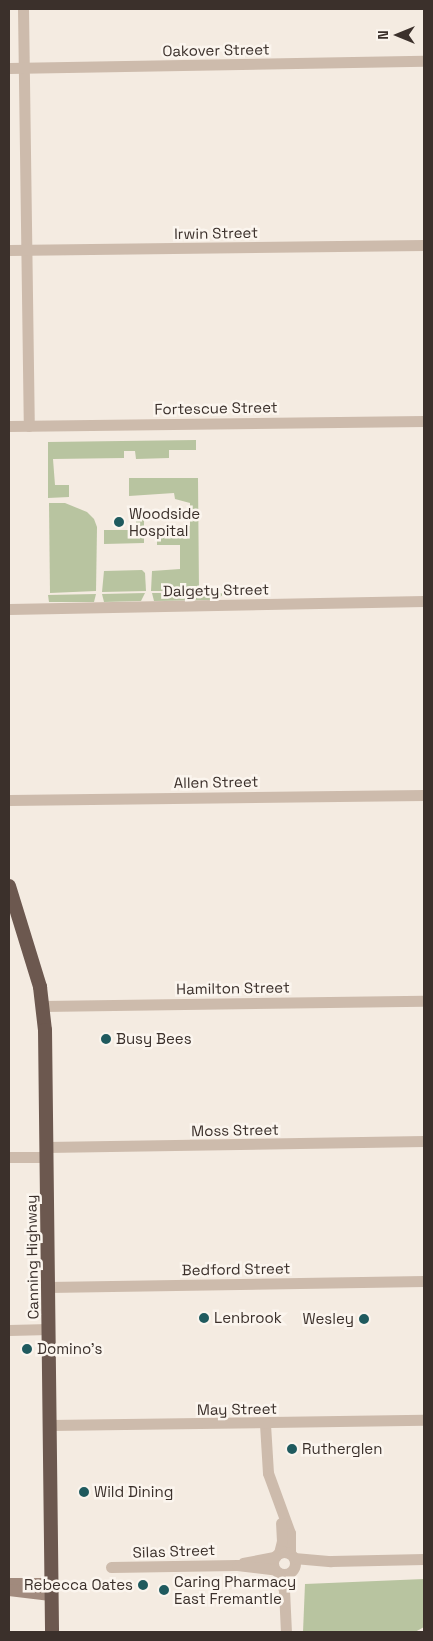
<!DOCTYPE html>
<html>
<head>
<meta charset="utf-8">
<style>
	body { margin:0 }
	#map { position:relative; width:433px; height:1641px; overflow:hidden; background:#f4ebe1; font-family:"Space Grotesk",sans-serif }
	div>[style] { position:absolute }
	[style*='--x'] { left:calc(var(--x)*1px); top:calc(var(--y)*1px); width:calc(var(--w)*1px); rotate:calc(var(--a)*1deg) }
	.green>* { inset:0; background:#b8c4a0 }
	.minor>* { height:11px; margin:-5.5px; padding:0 5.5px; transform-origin:5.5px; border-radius:5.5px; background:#cdbbac }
	.minor>.ring { margin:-5.5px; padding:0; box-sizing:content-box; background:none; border:11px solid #cdbbac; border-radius:50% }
	.secondary>* { height:12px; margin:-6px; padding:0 6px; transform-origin:6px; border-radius:6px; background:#a18a7d }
	.trunk>* { height:14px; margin:-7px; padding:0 7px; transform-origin:7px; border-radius:7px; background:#6c584f }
	.dots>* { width:14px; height:14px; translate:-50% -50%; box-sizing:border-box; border:2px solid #fbf5ee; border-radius:50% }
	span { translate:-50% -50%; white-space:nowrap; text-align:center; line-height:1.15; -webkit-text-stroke:5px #fbf5ee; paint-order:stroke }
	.street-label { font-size:15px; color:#3b302b }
	.poi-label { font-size:15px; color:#3b302b }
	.left { translate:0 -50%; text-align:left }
	.right { translate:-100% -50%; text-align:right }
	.frame { position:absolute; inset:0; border:10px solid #3b302b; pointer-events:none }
	.north { position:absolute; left:373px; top:10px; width:50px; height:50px; -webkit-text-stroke:4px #fbf5ee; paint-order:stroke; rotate:270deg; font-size:14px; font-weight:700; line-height:20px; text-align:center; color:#3b302b }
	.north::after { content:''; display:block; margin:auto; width:18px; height:22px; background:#3b302b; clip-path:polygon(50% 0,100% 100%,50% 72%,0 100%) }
</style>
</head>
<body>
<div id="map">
	<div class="green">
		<div style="clip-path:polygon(196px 440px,196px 450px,169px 450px,169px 458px,136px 459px,135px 451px,124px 451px,124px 458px,53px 459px,55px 485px,69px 485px,69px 497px,48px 498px,48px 442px)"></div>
		<div style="clip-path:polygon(129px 478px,198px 478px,199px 591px,151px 591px,152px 571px,180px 569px,180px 545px,157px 545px,157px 531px,183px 531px,184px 526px,190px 526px,190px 503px,175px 499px,174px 493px,129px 496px)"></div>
		<div style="clip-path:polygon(49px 503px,65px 503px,87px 512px,94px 519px,97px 527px,96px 591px,50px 593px)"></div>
		<div style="clip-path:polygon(136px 513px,144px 513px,144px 543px,104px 544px,104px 530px,136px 530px)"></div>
		<div style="clip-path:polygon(142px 570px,145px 573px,146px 591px,102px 592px,104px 571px)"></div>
		<div style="clip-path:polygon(145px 593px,141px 601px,104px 602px,102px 594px)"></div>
		<div style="clip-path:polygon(152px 593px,224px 593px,218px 600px,154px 601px)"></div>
		<div style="clip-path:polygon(96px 594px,94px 602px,49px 602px,48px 595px)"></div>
		<div style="clip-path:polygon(424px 1579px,424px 1627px,415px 1632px,303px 1632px,305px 1584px)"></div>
	</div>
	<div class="minor">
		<div style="--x:23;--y:9;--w:417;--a:89.2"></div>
		<div style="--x:9;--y:68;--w:415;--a:-1"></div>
		<div style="--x:9;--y:250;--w:415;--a:-0.7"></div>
		<div style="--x:9;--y:426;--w:415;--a:-0.7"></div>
		<div style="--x:9;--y:609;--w:415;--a:-1.1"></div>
		<div style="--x:9;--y:800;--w:415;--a:-0.7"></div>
		<div style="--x:43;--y:1006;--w:381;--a:-0.8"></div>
		<div style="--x:46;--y:1147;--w:378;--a:-0.9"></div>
		<div style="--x:9;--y:1157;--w:37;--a:0"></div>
		<div style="--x:48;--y:1287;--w:376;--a:-0.9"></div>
		<div style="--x:9;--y:1330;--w:40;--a:-1.4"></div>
		<div style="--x:265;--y:1424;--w:49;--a:86.5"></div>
		<div style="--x:268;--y:1473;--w:64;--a:69.9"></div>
		<div style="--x:290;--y:1533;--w:20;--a:90"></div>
		<div style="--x:50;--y:1425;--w:374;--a:-0.8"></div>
		<div class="ring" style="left:273px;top:1552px;width:11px;height:11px"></div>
		<div style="--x:279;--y:1553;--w:12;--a:-76"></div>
		<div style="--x:282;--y:1541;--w:18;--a:-93"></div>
		<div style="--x:294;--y:1558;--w:37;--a:5"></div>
		<div style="--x:331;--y:1561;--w:93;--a:-1.2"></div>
		<div style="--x:243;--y:1563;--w:33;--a:-11"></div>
		<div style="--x:111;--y:1567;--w:126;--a:-0.9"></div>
		<div style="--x:237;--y:1565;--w:38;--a:7"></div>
		<div style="--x:279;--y:1573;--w:18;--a:74"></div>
		<div style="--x:284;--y:1590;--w:42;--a:87.3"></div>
	</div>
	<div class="secondary">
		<div style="--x:9;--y:1584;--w:42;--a:0"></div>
		<div style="--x:9;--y:1590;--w:42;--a:6.8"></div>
	</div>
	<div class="trunk">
		<div style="--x:9;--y:886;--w:106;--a:72.9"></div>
		<div style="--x:40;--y:987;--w:43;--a:83.4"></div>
		<div style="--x:45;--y:1030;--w:602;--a:89.33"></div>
	</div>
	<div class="dots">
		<div style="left:119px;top:522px;background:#1f5a5e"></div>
		<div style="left:106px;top:1039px;background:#1f5a5e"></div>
		<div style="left:204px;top:1318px;background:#1f5a5e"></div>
		<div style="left:364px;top:1319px;background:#1f5a5e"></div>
		<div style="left:27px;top:1349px;background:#1f5a5e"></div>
		<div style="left:292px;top:1449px;background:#1f5a5e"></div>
		<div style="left:84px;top:1492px;background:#1f5a5e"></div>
		<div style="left:143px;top:1585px;background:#1f5a5e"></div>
		<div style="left:164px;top:1590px;background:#1f5a5e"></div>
	</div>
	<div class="street-label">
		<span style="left:216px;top:50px;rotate:-1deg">Oakover Street</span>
		<span style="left:216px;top:233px;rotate:-1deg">Irwin Street</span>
		<span style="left:216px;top:408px;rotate:-1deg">Fortescue Street</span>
		<span style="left:216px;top:590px;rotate:-1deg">Dalgety Street</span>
		<span style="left:216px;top:782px;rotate:-1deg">Allen Street</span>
		<span style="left:233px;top:988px;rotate:-1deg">Hamilton Street</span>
		<span style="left:235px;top:1130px;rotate:-1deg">Moss Street</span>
		<span style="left:32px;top:1257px;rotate:-91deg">Canning Highway</span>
		<span style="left:236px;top:1269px;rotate:-1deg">Bedford Street</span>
		<span style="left:237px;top:1409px;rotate:-1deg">May Street</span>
		<span style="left:174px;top:1551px;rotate:-2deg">Silas Street</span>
	</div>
	<div class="poi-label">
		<span class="left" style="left:129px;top:522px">Woodside<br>Hospital</span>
		<span class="left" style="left:116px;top:1039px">Busy Bees</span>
		<span class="left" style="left:214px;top:1318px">Lenbrook</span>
		<span class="right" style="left:354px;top:1319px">Wesley</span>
		<span class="left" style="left:37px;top:1349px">Domino's</span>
		<span class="left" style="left:302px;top:1449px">Rutherglen</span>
		<span class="left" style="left:94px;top:1492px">Wild Dining</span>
		<span class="left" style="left:174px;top:1590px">Caring Pharmacy<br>East Fremantle</span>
		<span class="right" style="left:133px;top:1585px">Rebecca Oates</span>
	</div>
	<div class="frame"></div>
	<div class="north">N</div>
</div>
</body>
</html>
